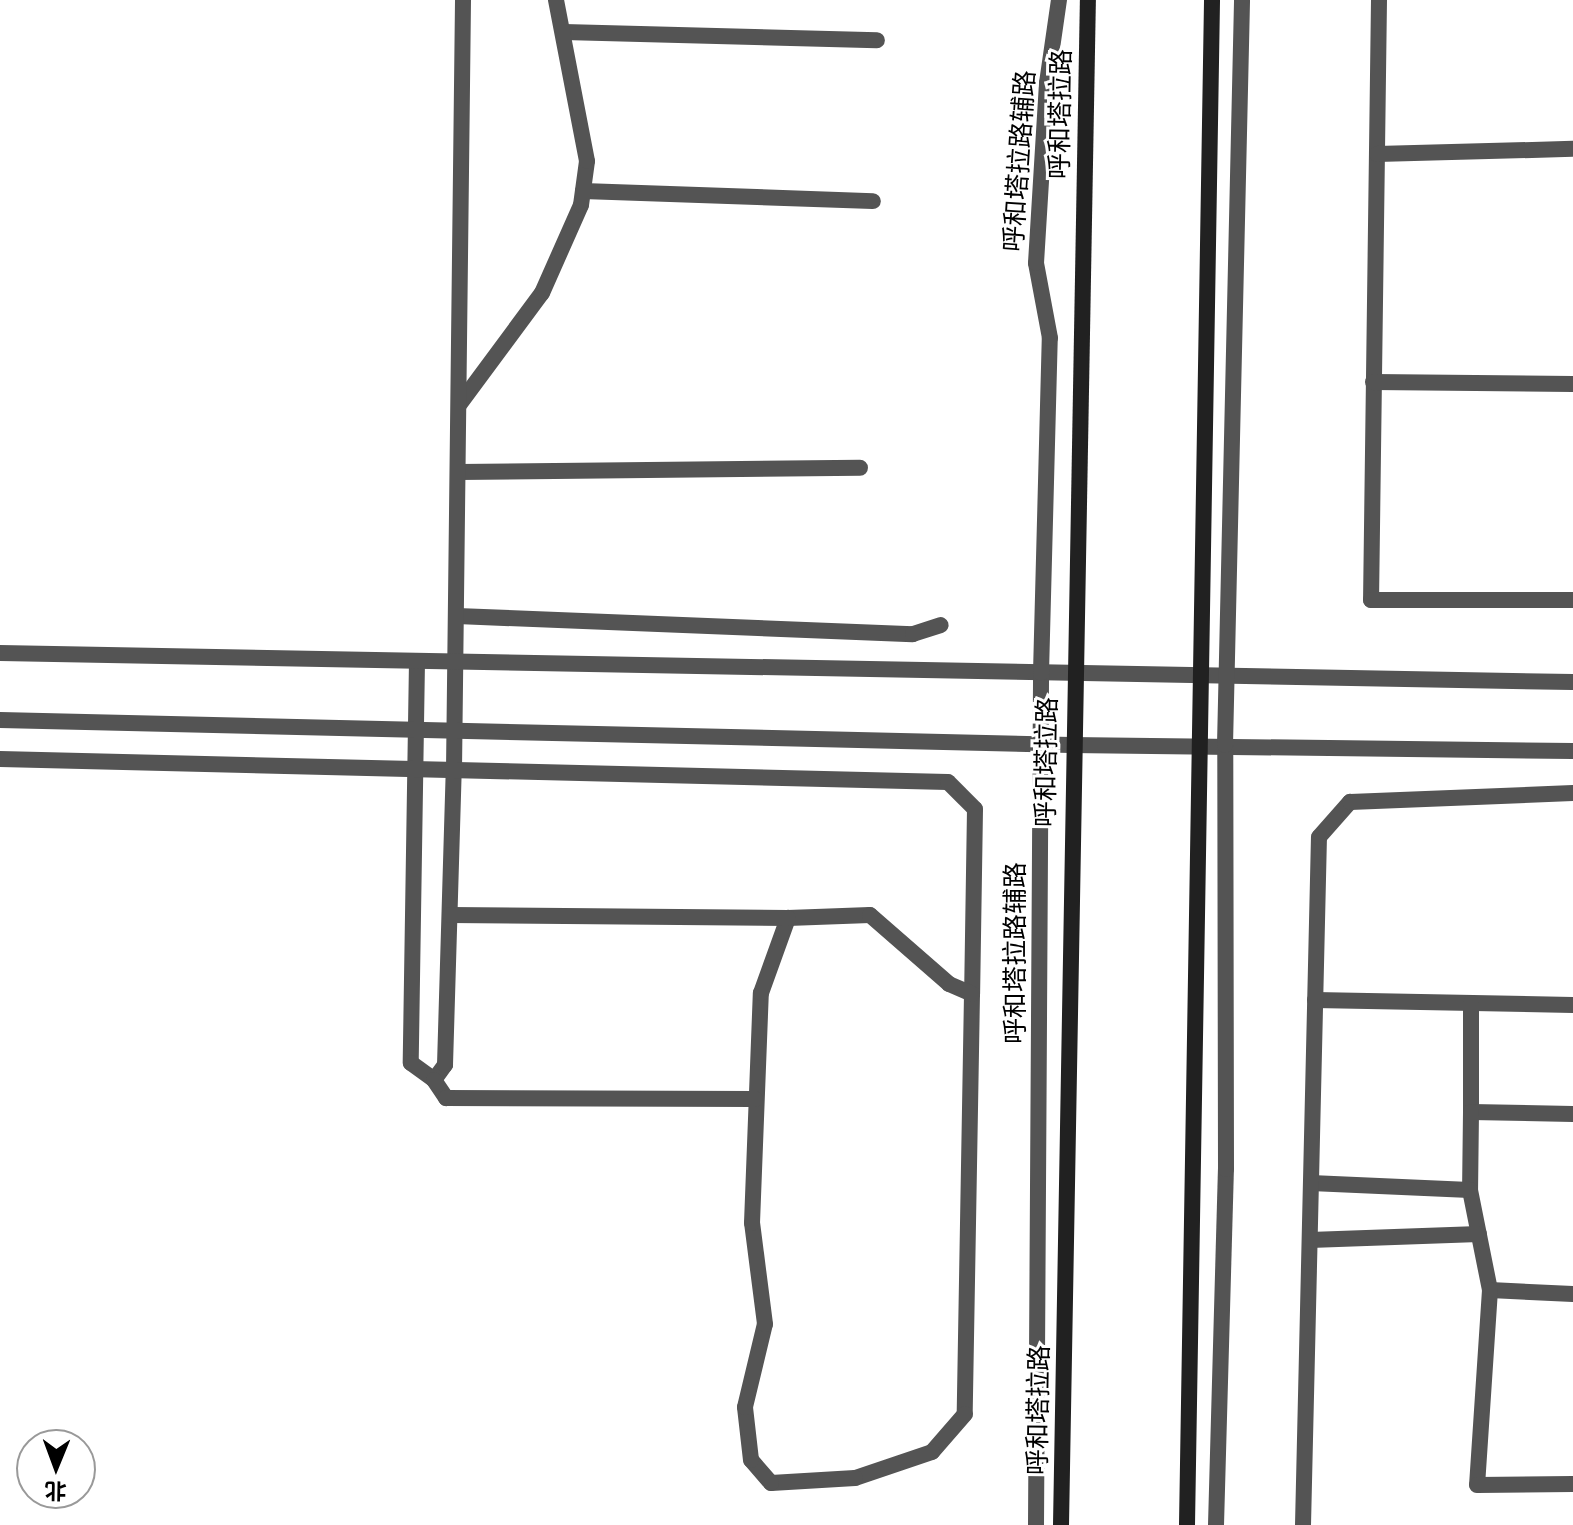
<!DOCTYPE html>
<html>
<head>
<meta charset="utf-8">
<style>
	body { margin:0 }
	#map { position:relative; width:1573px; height:1525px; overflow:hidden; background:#fff; font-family:Raleway,"Noto Sans SC",sans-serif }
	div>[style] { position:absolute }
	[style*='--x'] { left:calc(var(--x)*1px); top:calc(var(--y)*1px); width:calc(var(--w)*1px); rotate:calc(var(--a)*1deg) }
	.service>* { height:16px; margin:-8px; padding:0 8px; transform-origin:8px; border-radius:8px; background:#545454 }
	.minor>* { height:16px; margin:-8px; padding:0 8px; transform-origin:8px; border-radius:8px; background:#545454 }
	.tertiary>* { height:16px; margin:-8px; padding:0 8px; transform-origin:8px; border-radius:8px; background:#545454 }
	.secondary>* { height:16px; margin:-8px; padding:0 8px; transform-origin:8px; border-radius:8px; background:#212121 }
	span { translate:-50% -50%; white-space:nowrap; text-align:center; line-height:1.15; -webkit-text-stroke:6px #fff; paint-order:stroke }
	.street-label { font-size:26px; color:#000 }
	.north { position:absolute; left:16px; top:1429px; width:80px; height:80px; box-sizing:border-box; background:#fff; border:2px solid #999; border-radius:50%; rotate:181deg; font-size:22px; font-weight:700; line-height:32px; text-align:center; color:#000 }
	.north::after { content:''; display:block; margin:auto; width:28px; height:36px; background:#000; clip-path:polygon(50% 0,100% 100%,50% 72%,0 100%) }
</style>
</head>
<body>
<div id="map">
	<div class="service">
		<div style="--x:564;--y:32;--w:313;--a:1.5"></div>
		<div style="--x:583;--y:191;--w:290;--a:2"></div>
		<div style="--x:459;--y:472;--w:401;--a:-0.6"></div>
		<div style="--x:457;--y:616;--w:456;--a:2.3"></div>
		<div style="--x:913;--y:634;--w:29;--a:-18"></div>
	</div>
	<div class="minor">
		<div style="--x:1379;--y:0;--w:600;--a:90.76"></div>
		<div style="--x:1371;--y:600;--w:202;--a:0"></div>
		<div style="--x:1377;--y:154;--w:196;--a:-1.5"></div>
		<div style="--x:1373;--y:382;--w:200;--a:0.6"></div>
		<div style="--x:459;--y:405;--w:139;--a:-53.5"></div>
		<div style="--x:542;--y:293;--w:96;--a:-66.1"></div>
		<div style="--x:581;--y:205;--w:44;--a:-82.2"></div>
		<div style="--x:587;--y:161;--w:164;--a:-100.9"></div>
		<div style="--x:417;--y:661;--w:402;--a:90.9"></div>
		<div style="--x:411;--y:1063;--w:29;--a:36"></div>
		<div style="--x:434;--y:1080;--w:19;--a:-54"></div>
		<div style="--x:445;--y:1065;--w:295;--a:-88.3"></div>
		<div style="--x:454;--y:770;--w:770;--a:-89.33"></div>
		<div style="--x:0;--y:759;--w:948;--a:1.39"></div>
		<div style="--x:948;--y:782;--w:38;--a:45"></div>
		<div style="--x:975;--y:809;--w:185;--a:90.9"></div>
		<div style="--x:972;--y:994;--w:420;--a:91"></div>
		<div style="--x:965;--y:1414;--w:50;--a:131"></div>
		<div style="--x:932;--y:1452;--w:81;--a:161.3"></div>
		<div style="--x:855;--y:1478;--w:84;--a:176.6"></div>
		<div style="--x:771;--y:1483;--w:30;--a:-131"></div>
		<div style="--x:751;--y:1460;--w:53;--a:-96.5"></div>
		<div style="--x:745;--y:1407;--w:85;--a:-76.5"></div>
		<div style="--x:765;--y:1324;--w:102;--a:-97.3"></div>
		<div style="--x:752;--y:1223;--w:230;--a:-87.8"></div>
		<div style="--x:761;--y:993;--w:80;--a:-70.2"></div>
		<div style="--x:788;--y:918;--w:82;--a:-2.1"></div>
		<div style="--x:870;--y:915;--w:105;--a:41.1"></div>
		<div style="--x:949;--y:984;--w:25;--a:23"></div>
		<div style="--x:450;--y:915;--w:338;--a:0.5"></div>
		<div style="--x:1315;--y:1000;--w:258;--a:1.1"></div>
		<div style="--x:1471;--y:1003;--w:109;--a:90"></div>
		<div style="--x:1471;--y:1112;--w:102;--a:1.1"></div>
		<div style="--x:434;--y:1080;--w:22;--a:56"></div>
		<div style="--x:446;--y:1098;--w:309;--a:0.2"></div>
		<div style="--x:1471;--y:1112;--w:78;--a:90.7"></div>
		<div style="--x:1470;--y:1190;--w:102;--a:78.7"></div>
		<div style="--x:1490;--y:1290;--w:83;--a:2.8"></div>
		<div style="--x:1311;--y:1183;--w:159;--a:2.5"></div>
		<div style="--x:1310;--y:1240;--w:169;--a:-2"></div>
		<div style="--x:1490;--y:1290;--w:195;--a:93.8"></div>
		<div style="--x:1477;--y:1485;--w:96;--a:-0.6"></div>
		<div style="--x:1303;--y:1525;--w:688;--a:-88.67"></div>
		<div style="--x:1319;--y:837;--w:47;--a:-48.5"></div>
		<div style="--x:1350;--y:802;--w:223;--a:-2.3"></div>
	</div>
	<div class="tertiary">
		<div style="--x:0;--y:653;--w:1573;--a:1.06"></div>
		<div style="--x:0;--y:720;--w:1071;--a:1.34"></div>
		<div style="--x:1071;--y:745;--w:502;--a:0.68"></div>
		<div style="--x:1036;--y:1525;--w:852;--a:-89.66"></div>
		<div style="--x:1041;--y:673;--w:335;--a:-88.5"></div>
		<div style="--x:1050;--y:338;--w:76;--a:-100.6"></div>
		<div style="--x:1036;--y:263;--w:180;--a:-86.5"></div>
		<div style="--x:1047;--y:83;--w:84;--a:-81.8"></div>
		<div style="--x:1216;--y:1525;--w:356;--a:-88.4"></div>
		<div style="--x:1226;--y:1169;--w:424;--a:-90.1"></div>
		<div style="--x:1225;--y:745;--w:745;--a:-88.69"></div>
	</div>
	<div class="secondary">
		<div style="--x:1061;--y:1525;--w:1525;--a:-88.99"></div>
		<div style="--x:1187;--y:1525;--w:1525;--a:-89.06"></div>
	</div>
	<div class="street-label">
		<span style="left:1061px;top:114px;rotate:-89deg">呼和塔拉路</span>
		<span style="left:1020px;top:161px;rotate:-86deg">呼和塔拉路辅路</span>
		<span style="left:1047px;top:762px;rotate:-89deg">呼和塔拉路</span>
		<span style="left:1016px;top:953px;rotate:-90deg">呼和塔拉路辅路</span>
		<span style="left:1039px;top:1410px;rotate:-89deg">呼和塔拉路</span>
	</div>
	<div class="north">北</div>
</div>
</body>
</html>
